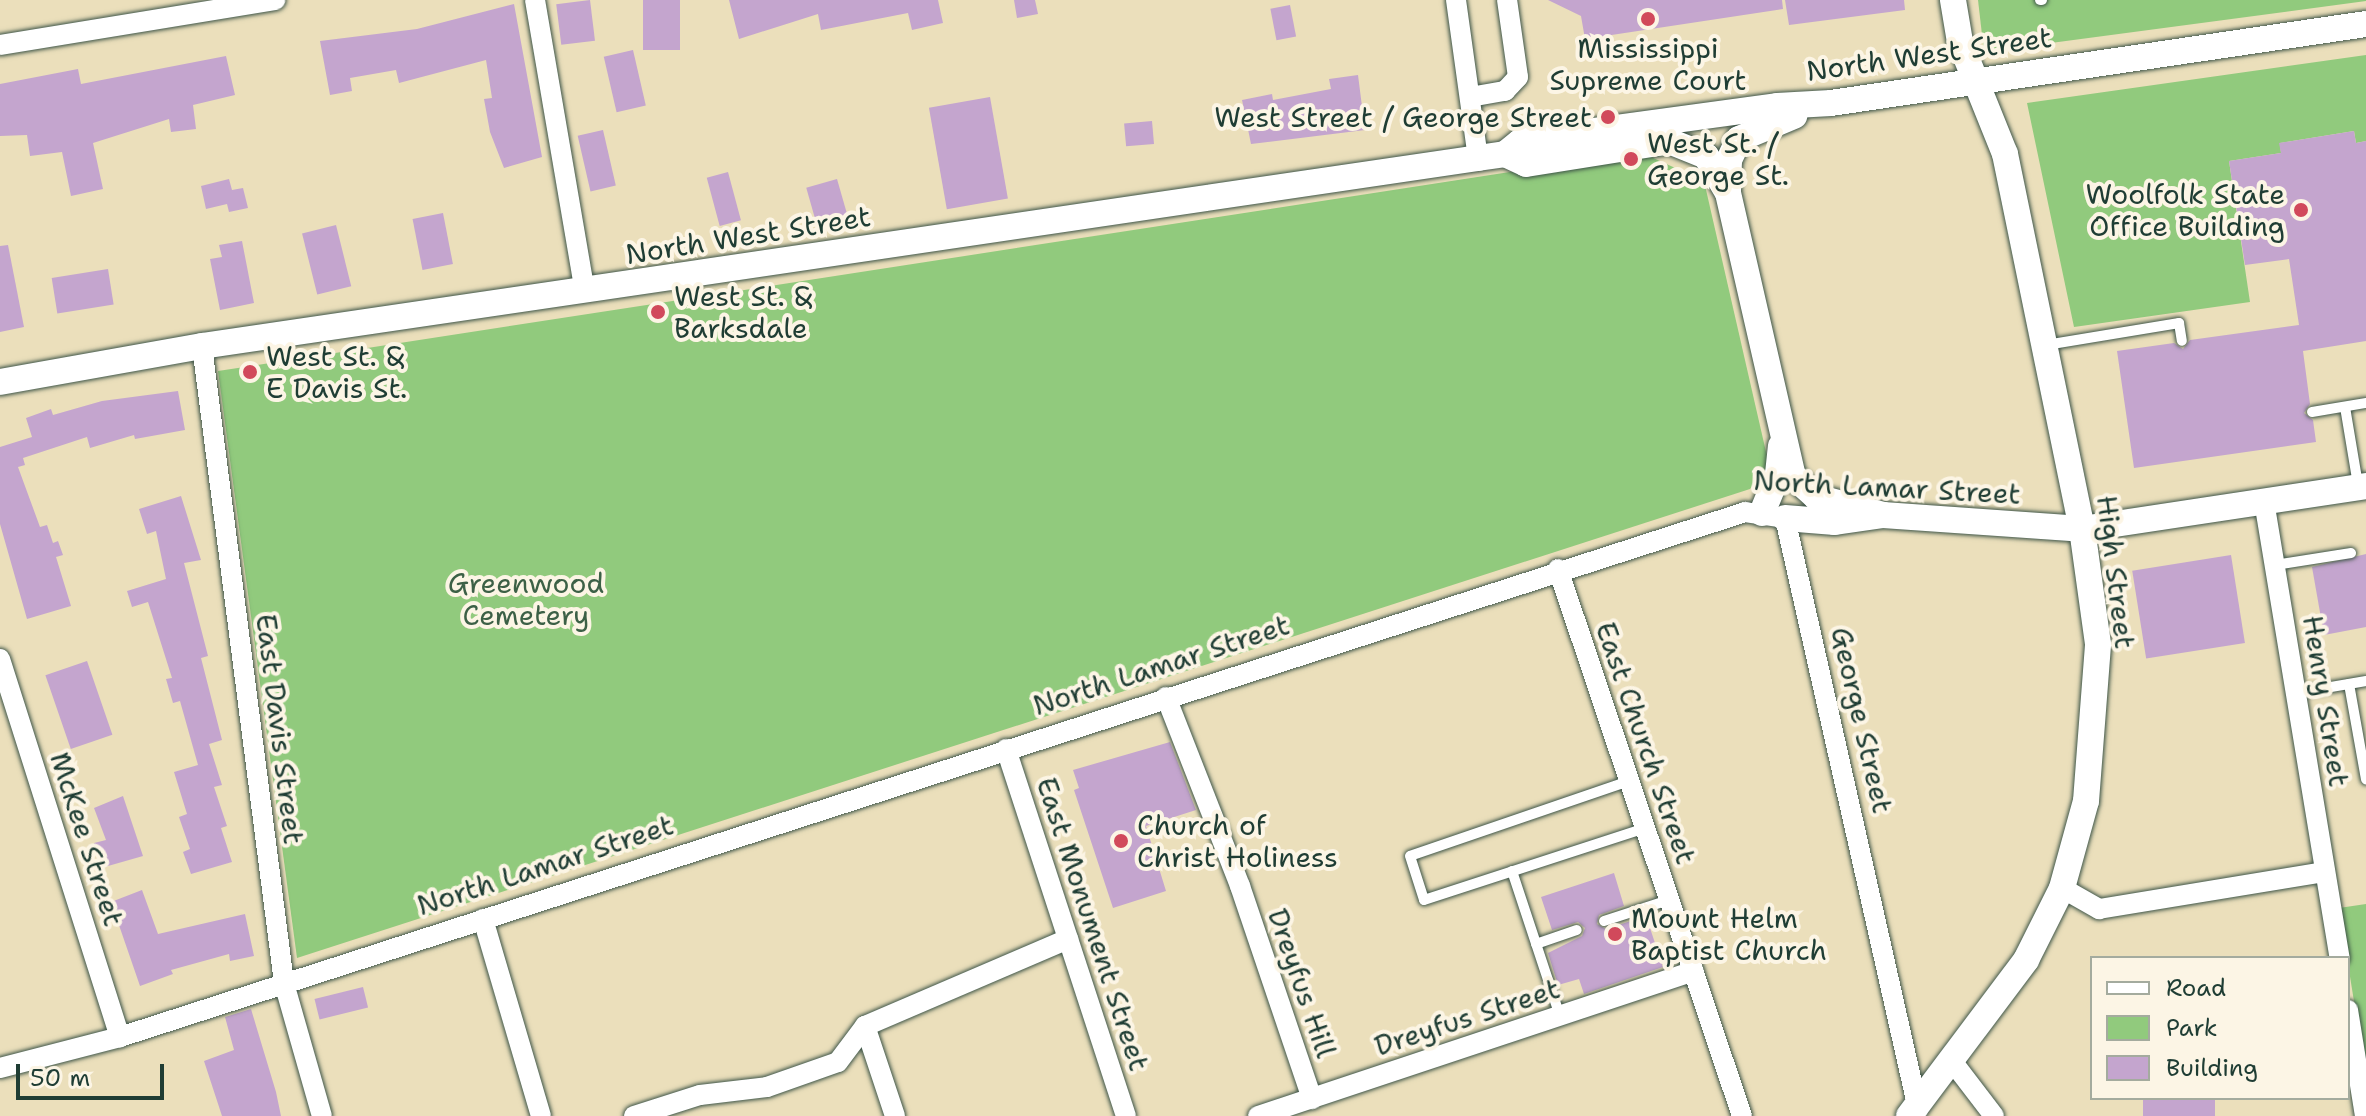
<!DOCTYPE html>
<html>
<head>
<meta charset="utf-8">
<style>
	body { margin:0 }
	#map { position:relative; width:2366px; height:1116px; overflow:hidden; background:#ebdfbb; font-family:"Shantell Sans",sans-serif }
	div>[style] { position:absolute }
	[style*='--x'] { left:calc(var(--x)*1px); top:calc(var(--y)*1px); width:calc(var(--w)*1px); rotate:calc(var(--a)*1deg) }
	.green>* { inset:0; background:#91ca7d }
	.building>* { inset:0; background:#c4a5ce; transform-origin:0 0 }
	.roads { filter:drop-shadow(0 0 2px #3e5548) drop-shadow(0 0 2px #3e5548) }
	.service>* { height:10px; margin:-5px; padding:0 5px; transform-origin:5px; border-radius:5px; background:#fff }
	.minor>* { height:20px; margin:-10px; padding:0 10px; transform-origin:10px; border-radius:10px; background:#fff }
	.tertiary>* { height:26px; margin:-13px; padding:0 13px; transform-origin:13px; border-radius:13px; background:#fff }
	.dots>* { width:22px; height:22px; translate:-50% -50%; box-sizing:border-box; border:4px solid #fcf5e5; border-radius:50% }
	span { translate:-50% -50%; white-space:nowrap; text-align:center; line-height:1.15; -webkit-text-stroke:8px #fcf5e5; paint-order:stroke }
	.poi-label { font-size:28px; color:#1f3d34 }
	.right { translate:-100% -50%; text-align:right }
	.left { translate:0 -50%; text-align:left }
	.street-label { font-size:28px; color:#1f3d34 }
	.park-label { font-size:28px; color:#3c6046 }
	.legend { position:absolute; left:2090px; top:956px; width:260px; height:144px; box-sizing:border-box; background:#fcf5e5; border:2px solid #a4ab9e; margin:0; padding:10px 14px; list-style:none; font-size:24px; color:#1f3d34 }
	.legend li { display:flex; align-items:center; gap:16px; height:40px }
	.legend b { width:40px; border:2px solid #a4ab9e }
	.scale { position:absolute; left:16px; top:1064px; width:148px; height:36px; box-sizing:border-box; border:4px solid #1f3d34; border-top:0; padding-left:10px; font-size:24px; line-height:28px; white-space:nowrap; color:#1f3d34; -webkit-text-stroke:6px #fcf5e5; paint-order:stroke }
</style>
</head>
<body>
<div id="map">
	<div class="green">
		<div style="clip-path:polygon(1978px 0,2366px 0,2366px 1px,1984px 52px)"></div>
		<div style="clip-path:polygon(2366px 55px,2366px 141px,2356px 143px,2354px 131px,2280px 143px,2281px 153px,2229px 161px,2250px 302px,2074px 327px,2027px 103px)"></div>
		<div style="clip-path:polygon(1640px 152px,1704px 181px,1769px 465px,1750px 489px,297px 958px,218px 371px)"></div>
		<div style="clip-path:polygon(2366px 904px,2366px 1076px,2339px 908px)"></div>
	</div>
	<div class="building">
		<div style="left:590px;top:0;width:41px;height:34px;rotate:83deg"></div>
		<div style="left:643px;top:0;width:37px;height:50px"></div>
		<div style="clip-path:polygon(729px 0,938px 0,943px 23px,912px 30px,908px 13px,821px 30px,818px 14px,739px 39px)"></div>
		<div style="clip-path:polygon(1014px 0,1035px 0,1038px 14px,1017px 18px)"></div>
		<div style="clip-path:polygon(1548px 0,1782px 0,1783px 9px,1585px 39px,1581px 16px)"></div>
		<div style="clip-path:polygon(1785px 0,1904px 0,1905px 10px,1789px 25px)"></div>
		<div style="clip-path:polygon(514px 4px,542px 157px,504px 168px,490px 132px,484px 99px,492px 98px,486px 60px,399px 83px,396px 70px,350px 78px,352px 91px,330px 95px,320px 41px,417px 29px)"></div>
		<div style="left:1290px;top:5px;width:32px;height:20px;rotate:79deg"></div>
		<div style="left:633px;top:50px;width:57px;height:30px;rotate:77deg"></div>
		<div style="clip-path:polygon(226px 56px,235px 95px,193px 105px,196px 129px,171px 132px,169px 119px,93px 143px,103px 189px,71px 196px,62px 152px,30px 156px,27px 135px,0 136px,0 84px,78px 69px,81px 84px)"></div>
		<div style="clip-path:polygon(1358px 75px,1365px 130px,1251px 144px,1242px 100px,1272px 94px,1273px 100px,1331px 89px,1329px 79px)"></div>
		<div style="left:990px;top:97px;width:103px;height:62px;rotate:80deg"></div>
		<div style="left:1152px;top:121px;width:23px;height:28px;rotate:85deg"></div>
		<div style="left:603px;top:130px;width:57px;height:26px;rotate:77deg"></div>
		<div style="clip-path:polygon(2354px 131px,2356px 143px,2366px 141px,2366px 341px,2303px 351px,2310px 404px,2304px 413px,2313px 420px,2316px 442px,2134px 468px,2117px 351px,2174px 343px,2183px 349px,2190px 340px,2299px 325px,2289px 259px,2245px 265px,2229px 161px,2281px 153px,2279px 143px)"></div>
		<div style="left:728px;top:172px;width:50px;height:22px;rotate:75deg"></div>
		<div style="clip-path:polygon(229px 179px,232px 190px,243px 188px,248px 208px,229px 212px,227px 204px,206px 209px,201px 186px)"></div>
		<div style="left:837px;top:179px;width:37px;height:32px;rotate:74deg"></div>
		<div style="left:443px;top:213px;width:52px;height:31px;rotate:79deg"></div>
		<div style="left:336px;top:225px;width:63px;height:35px;rotate:76deg"></div>
		<div style="clip-path:polygon(242px 241px,254px 303px,220px 310px,210px 259px,222px 257px,219px 245px)"></div>
		<div style="clip-path:polygon(8px 245px,24px 327px,0 332px,0 246px)"></div>
		<div style="left:108px;top:269px;width:36px;height:57px;rotate:81deg"></div>
		<div style="clip-path:polygon(178px 391px,185px 430px,135px 439px,134px 435px,90px 448px,87px 437px,23px 458px,25px 465px,18px 467px,40px 527px,47px 525px,53px 543px,58px 541px,63px 555px,56px 557px,71px 606px,27px 619px,0 524px,0 447px,32px 437px,26px 418px,51px 409px,53px 415px,102px 401px)"></div>
		<div style="clip-path:polygon(181px 496px,201px 560px,184px 563px,208px 656px,201px 658px,222px 740px,209px 744px,222px 785px,214px 787px,227px 826px,221px 828px,232px 862px,191px 874px,183px 852px,190px 849px,179px 817px,187px 814px,174px 772px,198px 765px,180px 701px,173px 703px,166px 679px,172px 678px,148px 602px,132px 607px,127px 591px,166px 579px,156px 531px,147px 534px,139px 509px)"></div>
		<div style="clip-path:polygon(2366px 554px,2366px 627px,2324px 635px,2312px 567px)"></div>
		<div style="left:2231px;top:555px;width:89px;height:100px;rotate:81deg"></div>
		<div style="left:87px;top:661px;width:78px;height:44px;rotate:71deg"></div>
		<div style="clip-path:polygon(1170px 742px,1196px 810px,1146px 826px,1166px 891px,1113px 908px,1074px 790px,1079px 788px,1073px 770px)"></div>
		<div style="clip-path:polygon(123px 796px,143px 856px,101px 868px,94px 843px,106px 840px,94px 808px)"></div>
		<div style="clip-path:polygon(1614px 873px,1624px 906px,1599px 915px,1597px 924px,1606px 929px,1646px 916px,1663px 967px,1584px 994px,1579px 979px,1558px 985px,1548px 953px,1582px 936px,1585px 928px,1578px 922px,1552px 930px,1541px 897px)"></div>
		<div style="clip-path:polygon(142px 890px,158px 934px,245px 914px,254px 956px,230px 961px,229px 954px,171px 970px,173px 974px,140px 986px,111px 902px)"></div>
		<div style="left:363px;top:987px;width:21px;height:50px;rotate:76deg"></div>
		<div style="clip-path:polygon(251px 1009px,276px 1092px,281px 1116px,222px 1116px,204px 1061px,234px 1050px,225px 1017px)"></div>
		<div style="left:2143px;top:1098px;width:72px;height:18px"></div>
	</div>
	<div class="roads">
		<div class="service">
			<div style="--x:2040;--y:0;--w:2;--a:0"></div>
			<div style="--x:2046;--y:345;--w:135;--a:-9.4"></div>
			<div style="--x:2179;--y:323;--w:18;--a:81"></div>
			<div style="--x:2345;--y:407;--w:79;--a:80.5"></div>
			<div style="--x:2312;--y:412;--w:55;--a:-9.5"></div>
			<div style="--x:2275;--y:565;--w:77;--a:-9"></div>
			<div style="--x:2349;--y:684;--w:97;--a:79.9"></div>
			<div style="--x:2296;--y:693;--w:71;--a:-9.7"></div>
			<div style="--x:1629;--y:781;--w:231;--a:161.1"></div>
			<div style="--x:1410;--y:856;--w:46;--a:72.3"></div>
			<div style="--x:1424;--y:900;--w:232;--a:-18"></div>
			<div style="--x:1512;--y:871;--w:153;--a:71.7"></div>
			<div style="--x:1604;--y:921;--w:68;--a:-17.9"></div>
			<div style="--x:1536;--y:944;--w:43;--a:-18.9"></div>
		</div>
		<div class="minor">
			<div style="--x:535;--y:0;--w:295;--a:80.3"></div>
			<div style="--x:1456;--y:0;--w:160;--a:82.1"></div>
			<div style="--x:0;--y:45;--w:279;--a:-9.3"></div>
			<div style="--x:1470;--y:97;--w:36;--a:-10"></div>
			<div style="--x:1505;--y:91;--w:19;--a:-47"></div>
			<div style="--x:1518;--y:77;--w:78;--a:-98.1"></div>
			<div style="--x:202;--y:346;--w:642;--a:82.66"></div>
			<div style="--x:284;--y:983;--w:138;--a:74.1"></div>
			<div style="--x:2264;--y:501;--w:463;--a:80.6"></div>
			<div style="--x:1558;--y:569;--w:577;--a:71.41"></div>
			<div style="--x:0;--y:659;--w:397;--a:72.4"></div>
			<div style="--x:1166;--y:697;--w:203;--a:68.6"></div>
			<div style="--x:1240;--y:886;--w:225;--a:71.3"></div>
			<div style="--x:1006;--y:749;--w:386;--a:71.9"></div>
			<div style="--x:2062;--y:888;--w:43;--a:29.6"></div>
			<div style="--x:2099;--y:909;--w:229;--a:-9.3"></div>
			<div style="--x:483;--y:919;--w:205;--a:73.6"></div>
			<div style="--x:2348;--y:1010;--w:107;--a:80.9"></div>
			<div style="--x:1952;--y:1061;--w:69;--a:52.6"></div>
			<div style="--x:0;--y:1068;--w:124;--a:-14.5"></div>
			<div style="--x:120;--y:1037;--w:1708;--a:-17.9"></div>
			<div style="--x:1745;--y:512;--w:40;--a:8.5"></div>
			<div style="--x:1785;--y:518;--w:606;--a:77.32"></div>
			<div style="--x:634;--y:1116;--w:69;--a:-17.7"></div>
			<div style="--x:700;--y:1095;--w:67;--a:-6.8"></div>
			<div style="--x:767;--y:1087;--w:75;--a:-19.4"></div>
			<div style="--x:838;--y:1062;--w:45;--a:-53.1"></div>
			<div style="--x:895;--y:1116;--w:95;--a:-108.4"></div>
			<div style="--x:865;--y:1026;--w:221;--a:-23.2"></div>
			<div style="--x:1258;--y:1116;--w:459;--a:-18.4"></div>
		</div>
		<div class="tertiary">
			<div style="--x:1505;--y:154;--w:19;--a:-39"></div>
			<div style="--x:1520;--y:142;--w:16;--a:-11"></div>
			<div style="--x:1536;--y:139;--w:243;--a:-7.8"></div>
			<div style="--x:1777;--y:106;--w:54;--a:-3.2"></div>
			<div style="--x:1831;--y:103;--w:541;--a:-8.4"></div>
			<div style="--x:1728;--y:189;--w:29;--a:-88"></div>
			<div style="--x:1729;--y:160;--w:23;--a:-65"></div>
			<div style="--x:1739;--y:139;--w:60;--a:-22.7"></div>
			<div style="--x:0;--y:382;--w:205;--a:-10.1"></div>
			<div style="--x:202;--y:346;--w:1290;--a:-8.38"></div>
			<div style="--x:1478;--y:158;--w:27;--a:-8"></div>
			<div style="--x:1505;--y:154;--w:23;--a:25"></div>
			<div style="--x:1526;--y:164;--w:145;--a:-9.1"></div>
			<div style="--x:1669;--y:141;--w:40;--a:22"></div>
			<div style="--x:1706;--y:156;--w:43;--a:59.3"></div>
			<div style="--x:1728;--y:193;--w:290;--a:77.1"></div>
			<div style="--x:1793;--y:476;--w:31;--a:42"></div>
			<div style="--x:1816;--y:497;--w:69;--a:15"></div>
			<div style="--x:1762;--y:513;--w:42;--a:-67.7"></div>
			<div style="--x:1778;--y:474;--w:28;--a:-84"></div>
			<div style="--x:1785;--y:518;--w:50;--a:4.6"></div>
			<div style="--x:1835;--y:522;--w:49;--a:-8.3"></div>
			<div style="--x:1883;--y:515;--w:199;--a:4"></div>
			<div style="--x:2082;--y:529;--w:287;--a:-8.6"></div>
			<div style="--x:1909;--y:1116;--w:195;--a:-53.1"></div>
			<div style="--x:2026;--y:960;--w:80;--a:-63.4"></div>
			<div style="--x:2062;--y:888;--w:90;--a:-74.6"></div>
			<div style="--x:2086;--y:801;--w:157;--a:-85.6"></div>
			<div style="--x:2098;--y:644;--w:116;--a:-97.9"></div>
			<div style="--x:2082;--y:529;--w:383;--a:-101.6"></div>
			<div style="--x:2005;--y:154;--w:121;--a:-111.9"></div>
			<div style="--x:1960;--y:42;--w:43;--a:-99.5"></div>
		</div>
	</div>
	<div class="dots">
		<div style="left:1648px;top:19px;background:#d1495b"></div>
		<div style="left:1608px;top:117px;background:#d1495b"></div>
		<div style="left:1631px;top:159px;background:#d1495b"></div>
		<div style="left:2301px;top:210px;background:#d1495b"></div>
		<div style="left:658px;top:312px;background:#d1495b"></div>
		<div style="left:250px;top:372px;background:#d1495b"></div>
		<div style="left:1121px;top:841px;background:#d1495b"></div>
		<div style="left:1615px;top:934px;background:#d1495b"></div>
	</div>
	<div class="poi-label">
		<span style="left:1648px;top:64px">Mississippi<br>Supreme Court</span>
		<span class="right" style="left:1592px;top:117px">West Street / George Street</span>
		<span class="left" style="left:1647px;top:159px">West St. /<br>George St.</span>
		<span class="right" style="left:2285px;top:210px">Woolfolk State<br>Office Building</span>
		<span class="left" style="left:674px;top:312px">West St. &amp;<br>Barksdale</span>
		<span class="left" style="left:266px;top:372px">West St. &amp;<br>E Davis St.</span>
		<span class="left" style="left:1137px;top:841px">Church of<br>Christ Holiness</span>
		<span class="left" style="left:1631px;top:934px">Mount Helm<br>Baptist Church</span>
	</div>
	<div class="street-label">
		<span style="left:1929px;top:54px;rotate:-8deg">North West Street</span>
		<span style="left:748px;top:235px;rotate:-9deg">North West Street</span>
		<span style="left:1887px;top:487px;rotate:3deg">North Lamar Street</span>
		<span style="left:2116px;top:572px;rotate:83deg">High Street</span>
		<span style="left:1161px;top:665px;rotate:-18deg">North Lamar Street</span>
		<span style="left:2326px;top:701px;rotate:81deg">Henry Street</span>
		<span style="left:1862px;top:720px;rotate:77deg">George Street</span>
		<span style="left:280px;top:729px;rotate:83deg">East Davis Street</span>
		<span style="left:1646px;top:743px;rotate:71deg">East Church Street</span>
		<span style="left:87px;top:839px;rotate:72deg">McKee Street</span>
		<span style="left:545px;top:865px;rotate:-18deg">North Lamar Street</span>
		<span style="left:1093px;top:924px;rotate:72deg">East Monument Street</span>
		<span style="left:1302px;top:983px;rotate:71deg">Dreyfus Hill</span>
		<span style="left:1467px;top:1017px;rotate:-18deg">Dreyfus Street</span>
	</div>
	<div class="park-label">
		<span style="left:526px;top:599px">Greenwood<br>Cemetery</span>
	</div>
	<ul class="legend">
	<li><b style="height:10px;background:#fff"></b>Road</li>
	<li><b style="height:22px;background:#91ca7d"></b>Park</li>
	<li><b style="height:22px;background:#c4a5ce"></b>Building</li>
	</ul>
	<div class="scale">50 m</div>
</div>
</body>
</html>
